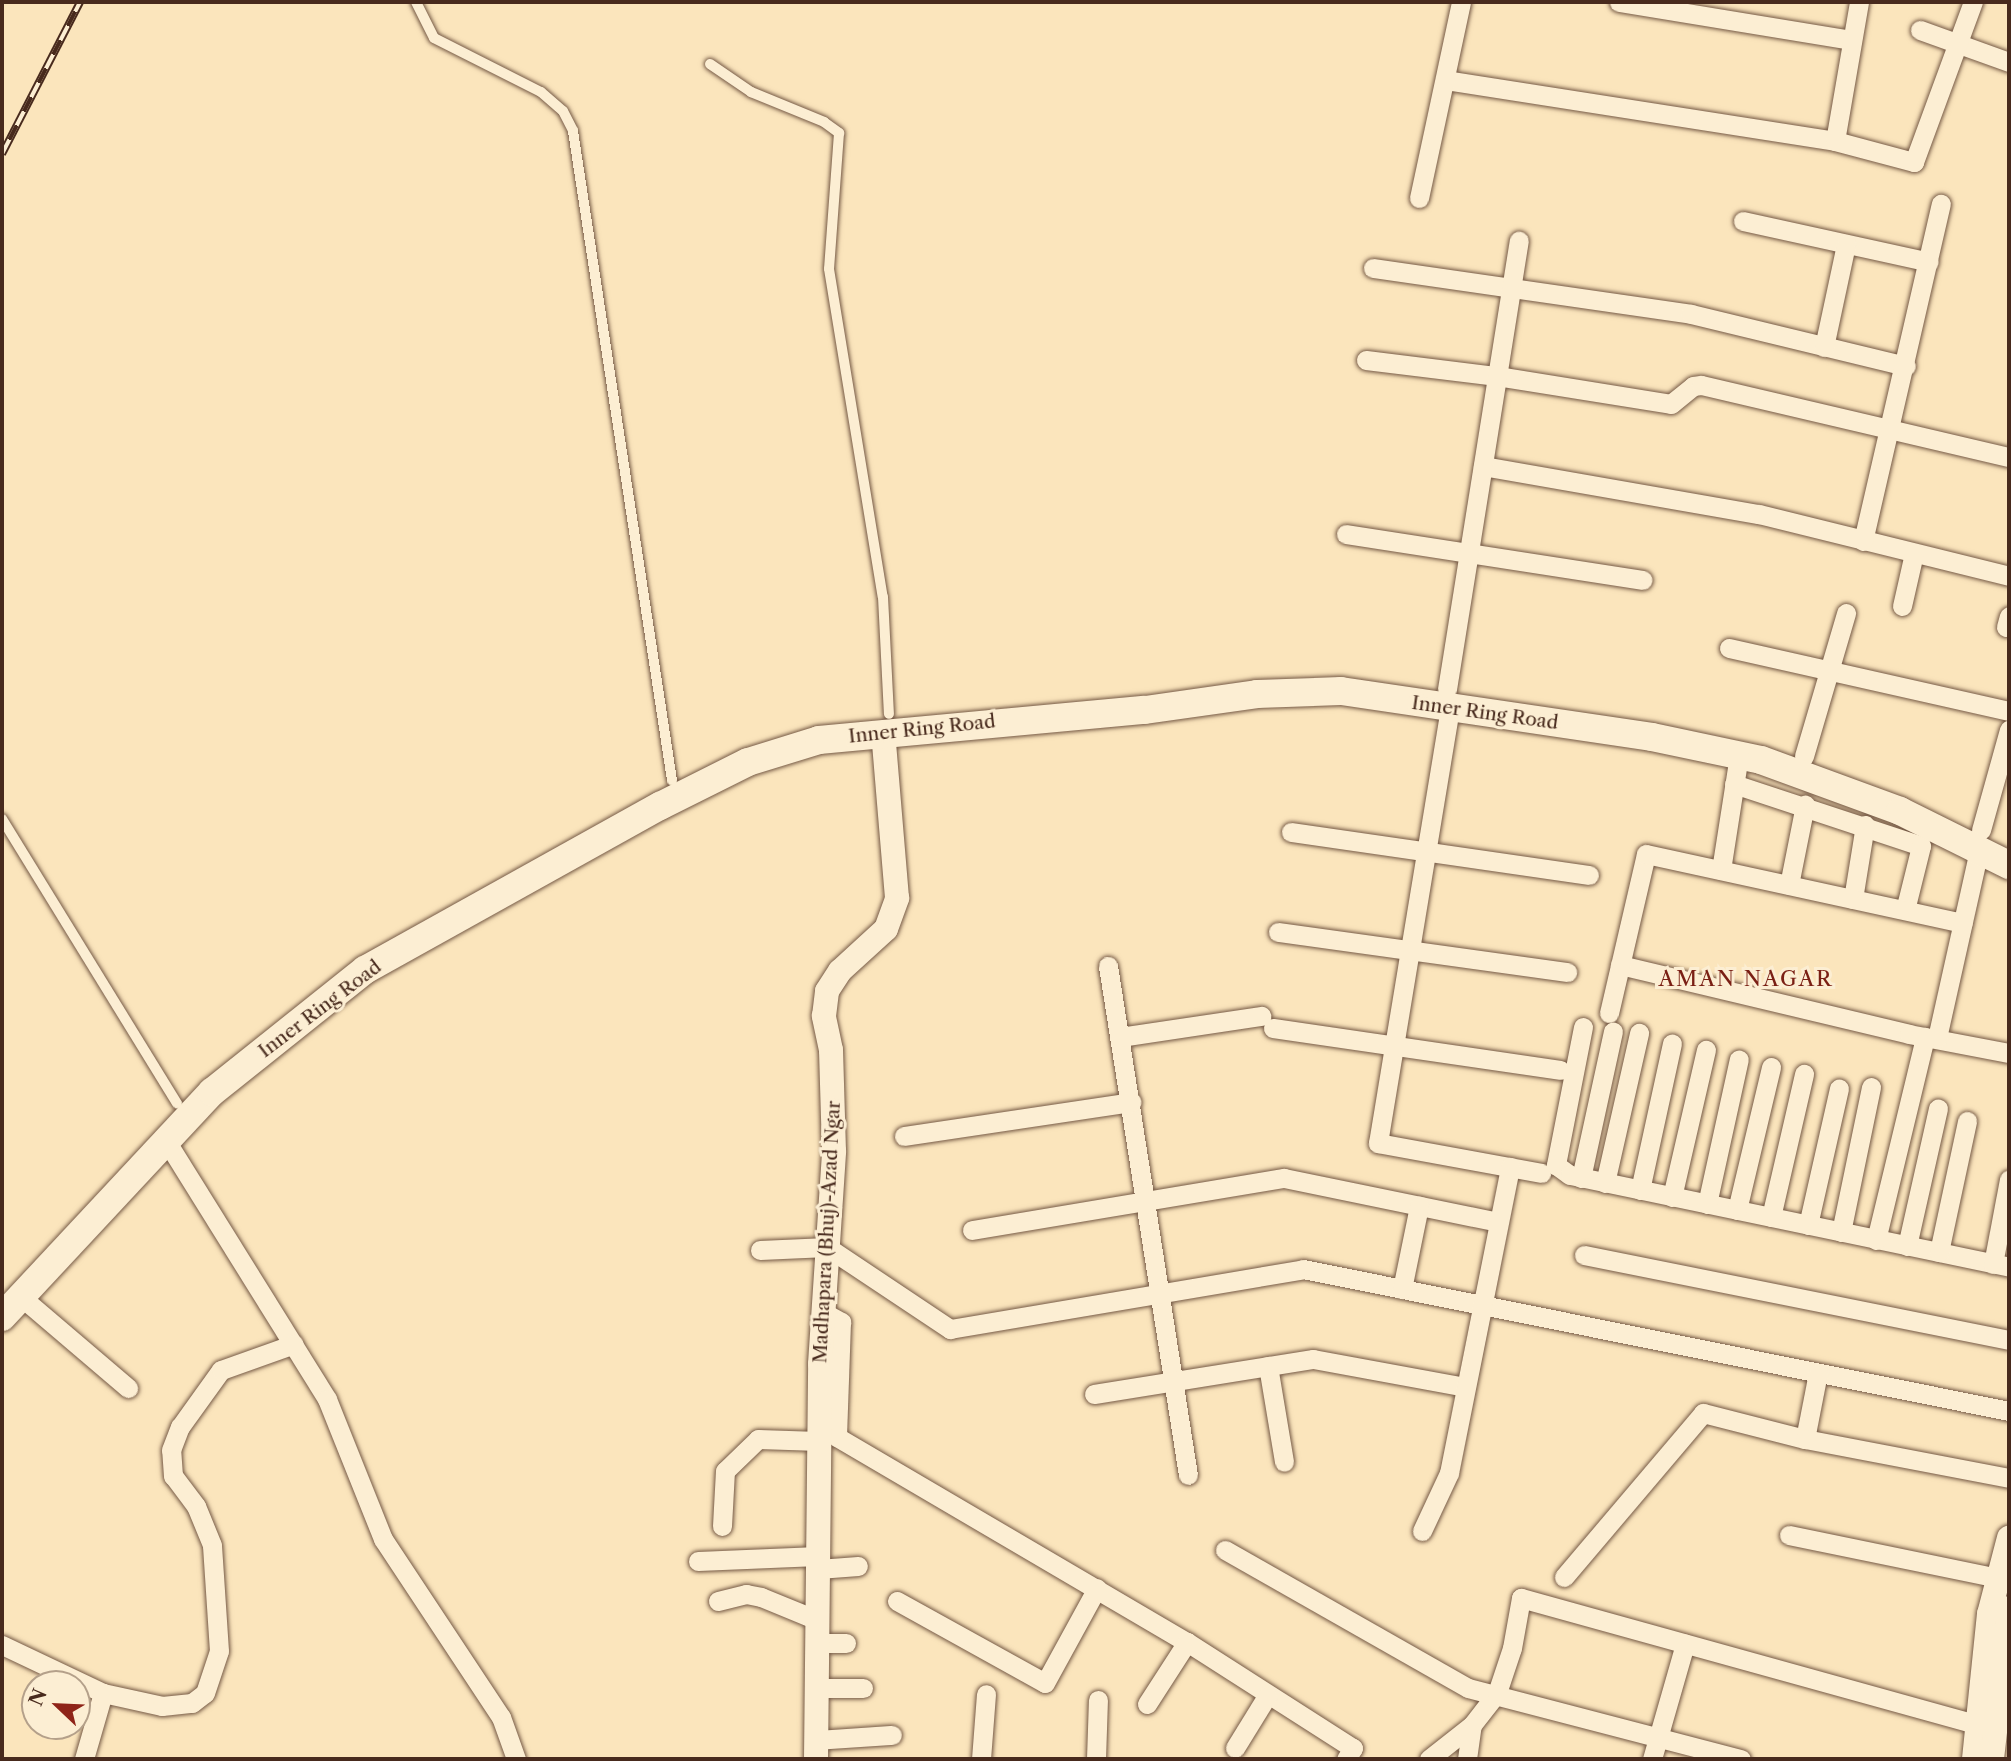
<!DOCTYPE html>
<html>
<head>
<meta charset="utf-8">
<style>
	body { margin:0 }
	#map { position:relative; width:2011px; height:1761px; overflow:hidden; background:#fbe5bc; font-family:"Libre Caslon Text",serif }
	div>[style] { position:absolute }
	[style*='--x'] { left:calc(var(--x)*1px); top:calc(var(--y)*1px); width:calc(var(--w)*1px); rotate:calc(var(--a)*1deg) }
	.roads { filter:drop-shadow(0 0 2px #755945) drop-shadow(0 0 2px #755945) }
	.service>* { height:10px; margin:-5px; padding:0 5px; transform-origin:5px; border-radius:5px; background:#fceed3 }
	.minor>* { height:19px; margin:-9.5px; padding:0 9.5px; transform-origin:9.5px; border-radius:9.5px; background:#fceed3 }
	.tertiary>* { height:24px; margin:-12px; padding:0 12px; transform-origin:12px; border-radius:12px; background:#fceed3 }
	.secondary>* { height:28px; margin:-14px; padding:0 14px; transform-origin:14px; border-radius:14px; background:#fceed3 }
	.rail>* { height:8px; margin-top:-4px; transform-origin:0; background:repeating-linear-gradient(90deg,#fceed3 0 16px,#482a1d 0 32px); box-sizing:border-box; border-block:2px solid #482a1d }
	span { translate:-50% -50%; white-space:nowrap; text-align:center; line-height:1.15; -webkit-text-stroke:6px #fceed3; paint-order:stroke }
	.street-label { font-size:19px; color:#482a1d }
	.neighbourhood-label { font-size:21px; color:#7a1f14; letter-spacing:2px }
	.frame { position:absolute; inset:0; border:4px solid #482a1d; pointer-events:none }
	.north { position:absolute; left:21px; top:1670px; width:70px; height:70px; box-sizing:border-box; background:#fceed3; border:2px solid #b4a08a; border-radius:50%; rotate:293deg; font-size:19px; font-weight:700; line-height:28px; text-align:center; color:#482a1d }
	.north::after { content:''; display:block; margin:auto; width:24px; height:32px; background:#8f2418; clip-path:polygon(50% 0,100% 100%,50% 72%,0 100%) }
</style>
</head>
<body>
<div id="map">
	<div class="roads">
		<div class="service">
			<div style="--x:416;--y:2;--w:40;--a:63.4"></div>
			<div style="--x:434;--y:38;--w:120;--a:26.8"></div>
			<div style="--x:541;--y:92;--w:29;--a:41"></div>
			<div style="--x:563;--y:111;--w:22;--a:63"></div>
			<div style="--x:573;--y:131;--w:657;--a:81.33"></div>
			<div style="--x:710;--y:64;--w:50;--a:34.3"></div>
			<div style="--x:751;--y:92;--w:79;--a:22.3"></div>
			<div style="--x:824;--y:122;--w:19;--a:36"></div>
			<div style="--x:839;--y:133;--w:136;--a:94.2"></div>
			<div style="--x:829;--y:269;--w:332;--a:80.7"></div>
			<div style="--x:883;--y:597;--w:117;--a:87.1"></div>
			<div style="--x:2;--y:819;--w:334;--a:58.4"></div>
		</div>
		<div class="minor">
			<div style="--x:1619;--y:2;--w:236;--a:9.3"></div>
			<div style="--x:1920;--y:30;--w:95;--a:19.8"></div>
			<div style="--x:1446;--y:80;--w:394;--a:8.9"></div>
			<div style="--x:1835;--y:141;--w:82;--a:14.9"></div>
			<div style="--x:1914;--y:162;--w:171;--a:-69.8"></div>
			<div style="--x:1835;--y:141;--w:141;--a:-80.2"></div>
			<div style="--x:1419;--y:198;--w:200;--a:-77.9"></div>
			<div style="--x:1743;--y:221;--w:190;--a:12.4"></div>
			<div style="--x:1373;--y:268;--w:321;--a:8.2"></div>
			<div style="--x:1691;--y:314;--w:221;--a:13.6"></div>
			<div style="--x:1824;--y:347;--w:105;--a:-77.9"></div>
			<div style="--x:1366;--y:360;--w:132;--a:7"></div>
			<div style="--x:1497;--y:376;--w:176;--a:9.1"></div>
			<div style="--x:1671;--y:404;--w:28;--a:-39"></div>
			<div style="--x:1693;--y:386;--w:8;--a:-7"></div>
			<div style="--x:1701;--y:385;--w:316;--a:13.2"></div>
			<div style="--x:1483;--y:466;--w:280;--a:9.9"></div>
			<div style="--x:1759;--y:514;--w:258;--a:13.9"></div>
			<div style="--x:1346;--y:534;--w:300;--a:8.8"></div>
			<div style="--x:1863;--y:541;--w:346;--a:-77"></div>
			<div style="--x:1902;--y:606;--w:54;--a:-77.2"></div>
			<div style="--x:2006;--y:627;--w:11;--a:-75"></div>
			<div style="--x:1729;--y:648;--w:287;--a:12.7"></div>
			<div style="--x:1447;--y:689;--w:454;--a:-80.9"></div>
			<div style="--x:1450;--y:708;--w:441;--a:99.4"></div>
			<div style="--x:1378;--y:1143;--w:166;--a:10.4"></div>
			<div style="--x:1804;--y:756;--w:149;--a:-73.6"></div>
			<div style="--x:1734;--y:784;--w:197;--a:18.3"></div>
			<div style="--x:1921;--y:846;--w:66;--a:104"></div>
			<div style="--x:1981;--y:830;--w:104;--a:-74.4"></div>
			<div style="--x:1291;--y:832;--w:301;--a:8.2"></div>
			<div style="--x:1721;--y:870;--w:116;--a:-81.1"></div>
			<div style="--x:1789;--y:885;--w:82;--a:-78.7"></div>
			<div style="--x:1853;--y:899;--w:75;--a:-80.8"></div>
			<div style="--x:1278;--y:932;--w:292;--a:7.9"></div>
			<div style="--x:1620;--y:965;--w:297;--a:13.4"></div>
			<div style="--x:1909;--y:1034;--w:102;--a:10.8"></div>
			<div style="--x:1108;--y:966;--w:515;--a:81.07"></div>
			<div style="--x:1609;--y:1013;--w:163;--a:-76.9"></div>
			<div style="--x:1646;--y:854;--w:324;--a:12.3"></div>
			<div style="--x:1583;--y:1027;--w:141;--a:101.1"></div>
			<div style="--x:1556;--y:1165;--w:17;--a:36"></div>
			<div style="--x:1570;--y:1175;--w:449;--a:11.8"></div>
			<div style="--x:1273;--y:1028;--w:290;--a:8.3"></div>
			<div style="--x:1120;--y:1037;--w:143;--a:-8.5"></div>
			<div style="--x:1937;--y:1038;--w:193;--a:-77.4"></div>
			<div style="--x:904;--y:1136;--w:230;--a:-8.5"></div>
			<div style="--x:167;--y:1142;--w:303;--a:58.1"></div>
			<div style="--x:327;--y:1399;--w:151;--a:68.2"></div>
			<div style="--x:383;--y:1539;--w:214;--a:56.5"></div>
			<div style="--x:501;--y:1717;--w:45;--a:70.3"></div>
			<div style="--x:1581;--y:1178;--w:150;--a:-77.7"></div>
			<div style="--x:1605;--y:1183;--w:154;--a:-77.2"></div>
			<div style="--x:1640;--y:1190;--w:150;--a:-77.7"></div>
			<div style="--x:1672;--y:1197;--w:151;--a:-77"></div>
			<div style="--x:1707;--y:1204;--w:148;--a:-77.6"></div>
			<div style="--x:1737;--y:1210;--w:147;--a:-76.6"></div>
			<div style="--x:1771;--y:1217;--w:147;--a:-77"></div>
			<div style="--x:1808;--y:1225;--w:140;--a:-77.2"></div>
			<div style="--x:972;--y:1230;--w:316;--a:-9.5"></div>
			<div style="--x:1284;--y:1178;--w:219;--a:11.6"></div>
			<div style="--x:1841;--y:1232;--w:148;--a:-78.3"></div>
			<div style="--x:1876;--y:1240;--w:209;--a:-76.4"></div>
			<div style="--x:1907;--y:1246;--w:141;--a:-77.3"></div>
			<div style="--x:760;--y:1250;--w:67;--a:-2.6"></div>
			<div style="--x:827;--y:1247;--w:148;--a:33.7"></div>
			<div style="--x:950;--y:1329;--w:358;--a:-9.6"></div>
			<div style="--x:1303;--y:1269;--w:720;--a:11.37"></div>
			<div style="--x:1939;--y:1252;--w:134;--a:-77.9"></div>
			<div style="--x:1584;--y:1255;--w:433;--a:11.3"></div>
			<div style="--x:1993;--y:1264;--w:86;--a:-79.3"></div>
			<div style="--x:1402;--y:1289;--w:85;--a:-78.4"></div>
			<div style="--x:20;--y:1296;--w:142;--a:40.4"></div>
			<div style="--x:823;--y:1312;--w:21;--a:29"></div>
			<div style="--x:841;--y:1322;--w:115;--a:92"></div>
			<div style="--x:837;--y:1437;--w:406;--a:30.4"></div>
			<div style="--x:1187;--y:1642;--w:197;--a:32.6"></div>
			<div style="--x:1353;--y:1748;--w:13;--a:122"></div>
			<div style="--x:1268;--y:1366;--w:97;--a:80.5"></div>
			<div style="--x:1094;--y:1394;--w:222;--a:-9.1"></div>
			<div style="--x:1313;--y:1359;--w:155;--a:10.4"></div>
			<div style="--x:1805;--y:1439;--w:67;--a:-78.9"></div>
			<div style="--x:722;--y:1526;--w:55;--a:-86.9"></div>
			<div style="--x:725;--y:1471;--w:46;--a:-44.1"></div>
			<div style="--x:758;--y:1439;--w:61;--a:1.9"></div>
			<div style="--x:1422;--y:1531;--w:64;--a:-65"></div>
			<div style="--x:1449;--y:1473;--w:312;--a:-78.7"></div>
			<div style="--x:1789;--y:1535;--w:214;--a:11.6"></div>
			<div style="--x:1225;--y:1550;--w:279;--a:29.6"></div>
			<div style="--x:1468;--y:1688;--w:282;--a:14.6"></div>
			<div style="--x:698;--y:1561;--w:120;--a:-2.4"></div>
			<div style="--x:818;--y:1569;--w:40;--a:-4.3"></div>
			<div style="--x:1564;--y:1577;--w:215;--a:-49.7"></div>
			<div style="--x:1703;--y:1413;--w:105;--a:14.3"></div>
			<div style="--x:1805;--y:1439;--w:208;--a:10.8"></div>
			<div style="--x:718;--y:1601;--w:29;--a:-14"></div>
			<div style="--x:746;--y:1594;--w:15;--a:11"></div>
			<div style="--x:761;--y:1597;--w:61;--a:22.3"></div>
			<div style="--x:897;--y:1601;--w:169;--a:29"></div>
			<div style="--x:1045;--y:1683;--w:108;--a:-61.3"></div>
			<div style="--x:817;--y:1643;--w:29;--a:0"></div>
			<div style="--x:2;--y:1645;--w:112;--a:25.4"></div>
			<div style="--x:103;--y:1693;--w:69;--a:106.1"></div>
			<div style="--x:817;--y:1688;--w:46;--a:0"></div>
			<div style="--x:103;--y:1693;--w:60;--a:12.4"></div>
			<div style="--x:162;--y:1706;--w:30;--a:-6"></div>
			<div style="--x:192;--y:1703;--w:16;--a:-38"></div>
			<div style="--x:205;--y:1693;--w:44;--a:-71.6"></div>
			<div style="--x:219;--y:1651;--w:106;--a:-93.8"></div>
			<div style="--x:212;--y:1545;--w:42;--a:-112.3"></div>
			<div style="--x:196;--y:1506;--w:38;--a:-127"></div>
			<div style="--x:173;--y:1476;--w:26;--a:-94"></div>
			<div style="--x:171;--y:1450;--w:25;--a:-69"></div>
			<div style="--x:180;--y:1427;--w:70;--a:-54.3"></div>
			<div style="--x:221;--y:1370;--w:77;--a:-19.6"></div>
			<div style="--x:1147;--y:1704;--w:74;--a:-57.2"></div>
			<div style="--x:816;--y:1740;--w:76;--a:-3.8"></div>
			<div style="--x:1235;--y:1748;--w:61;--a:-58.4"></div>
			<div style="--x:981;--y:1759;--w:65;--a:-85.6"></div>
			<div style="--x:1096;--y:1759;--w:59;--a:-88.1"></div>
			<div style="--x:1429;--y:1759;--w:55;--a:-38.3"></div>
			<div style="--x:1467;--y:1759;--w:34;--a:-82"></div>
			<div style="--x:1472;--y:1725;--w:41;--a:-52"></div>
			<div style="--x:1497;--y:1693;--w:47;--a:-71.6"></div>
			<div style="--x:1512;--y:1648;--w:51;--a:-79.8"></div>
			<div style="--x:1521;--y:1598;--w:472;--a:15.5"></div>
			<div style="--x:1652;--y:1759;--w:120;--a:-74"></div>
		</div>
		<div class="tertiary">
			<div style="--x:816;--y:1759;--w:395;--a:-89.4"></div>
			<div style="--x:820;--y:1364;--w:213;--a:-86.2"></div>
			<div style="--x:834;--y:1151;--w:101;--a:-91.7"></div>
			<div style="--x:831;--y:1050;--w:35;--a:-102"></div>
			<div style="--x:824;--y:1016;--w:25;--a:-83"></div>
			<div style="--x:827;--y:991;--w:24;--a:-57"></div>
			<div style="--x:840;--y:971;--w:62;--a:-42.4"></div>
			<div style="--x:886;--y:929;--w:33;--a:-70"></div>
			<div style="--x:897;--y:898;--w:166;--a:-94.8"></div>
			<div style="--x:1974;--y:1759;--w:146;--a:-84.1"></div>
			<div style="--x:1989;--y:1614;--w:79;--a:-75.3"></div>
			<div style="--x:1992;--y:1759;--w:152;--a:-83.6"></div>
		</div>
		<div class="secondary">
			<div style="--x:2;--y:1317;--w:308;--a:-47"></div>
			<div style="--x:212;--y:1092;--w:196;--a:-38.6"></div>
			<div style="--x:365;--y:970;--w:338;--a:-29.1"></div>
			<div style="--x:660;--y:806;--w:98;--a:-26.6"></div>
			<div style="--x:748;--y:762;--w:74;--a:-17.2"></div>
			<div style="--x:819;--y:740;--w:327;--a:-5.3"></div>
			<div style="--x:1145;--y:710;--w:113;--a:-8.1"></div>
			<div style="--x:1257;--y:694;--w:84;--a:-2"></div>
			<div style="--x:1341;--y:691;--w:314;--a:8.4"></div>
			<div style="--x:1652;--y:737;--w:111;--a:11.9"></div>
			<div style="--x:1761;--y:760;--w:148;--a:20.1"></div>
			<div style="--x:1900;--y:811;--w:122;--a:26.4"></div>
		</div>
	</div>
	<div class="rail">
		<div style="--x:2;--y:154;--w:171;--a:-62.8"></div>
	</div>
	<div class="street-label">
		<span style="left:1485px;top:713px;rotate:8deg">Inner Ring Road</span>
		<span style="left:922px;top:729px;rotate:-6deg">Inner Ring Road</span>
		<span style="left:320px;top:1009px;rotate:-37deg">Inner Ring Road</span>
		<span style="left:827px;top:1232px;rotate:-87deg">Madhapara (Bhuj)-Azad Ngar</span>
	</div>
	<div class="neighbourhood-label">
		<span style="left:1746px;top:979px">AMAN NAGAR</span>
	</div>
	<div class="frame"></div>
	<div class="north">N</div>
</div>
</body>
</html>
